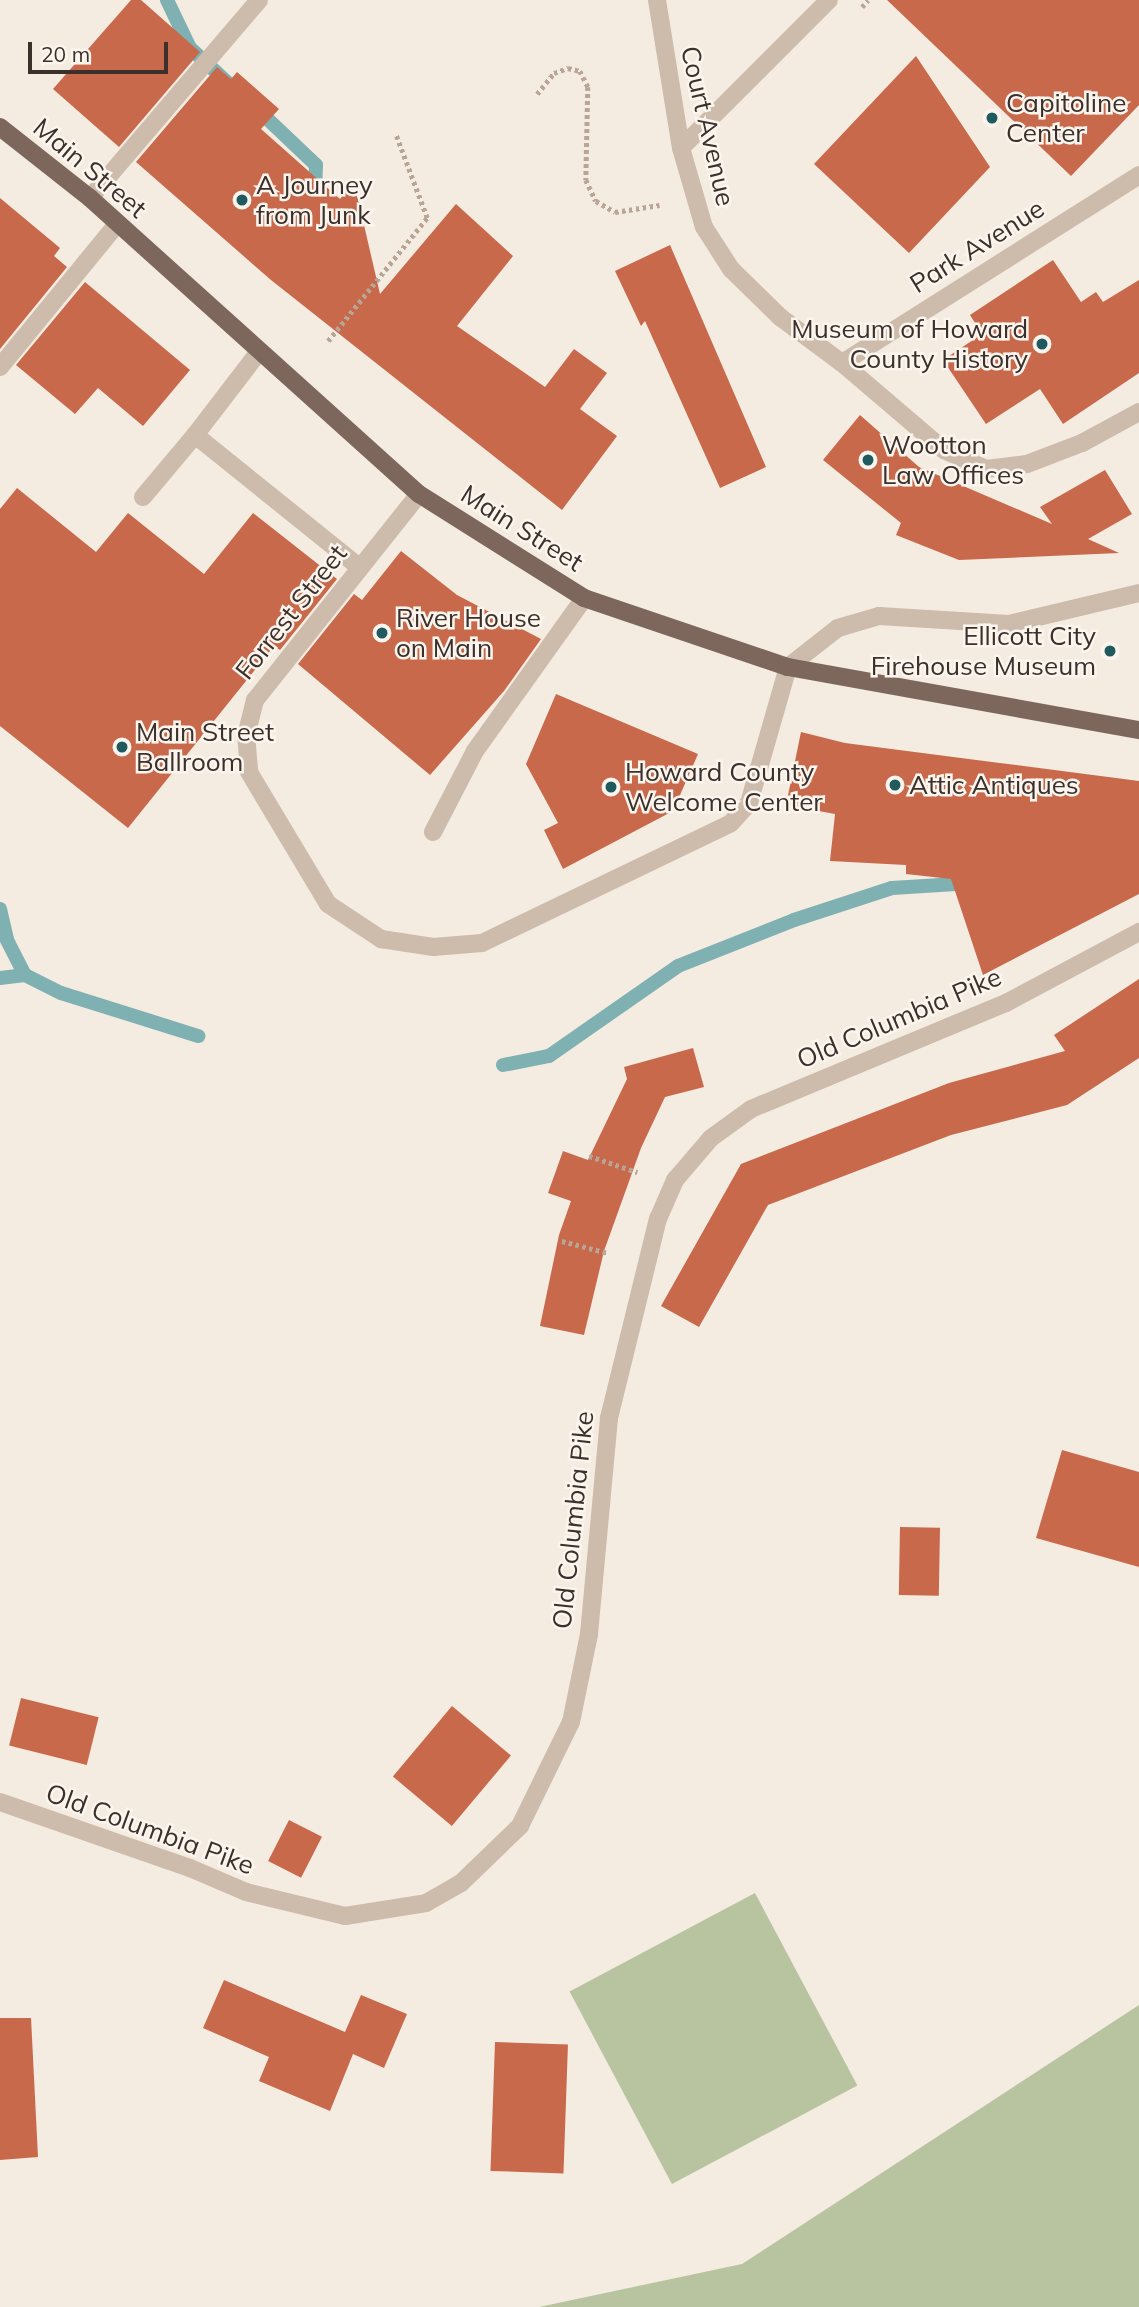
<!DOCTYPE html>
<html>
<head>
<meta charset="utf-8">
<style>
	body { margin:0 }
	#map { position:relative; width:1139px; height:2307px; overflow:hidden; background:#f4ebe1; font-family:Mulish,sans-serif }
	div>[style] { position:absolute }
	[style*='--x'] { left:calc(var(--x)*1px); top:calc(var(--y)*1px); width:calc(var(--w)*1px); rotate:calc(var(--a)*1deg) }
	.green>* { inset:0; background:#b8c4a0; transform-origin:0 0 }
	.stream>* { height:14px; margin:-7px; padding:0 7px; transform-origin:7px; border-radius:7px; background:#7fb0b2 }
	.building>* { inset:0; background:#c8694b; transform-origin:0 0 }
	.path>* { height:4.5px; margin-top:-2.25px; transform-origin:0; background:repeating-linear-gradient(90deg,#b9a596 0 3.5px,transparent 0 7px) }
	.minor>* { height:18px; margin:-9px; padding:0 9px; transform-origin:9px; border-radius:9px; background:#cdbbac }
	.major>* { height:18px; margin:-9px; padding:0 9px; transform-origin:9px; border-radius:9px; background:#7d675c }
	.dots>* { width:19px; height:19px; translate:-50% -50%; box-sizing:border-box; border:4px solid #fbf5ee; border-radius:50% }
	span { translate:-50% -50%; white-space:nowrap; text-align:center; line-height:1.15; -webkit-text-stroke:5px #fbf5ee; paint-order:stroke }
	.poi-label { font-size:26px; color:#3b302b }
	.left { translate:0 -50%; text-align:left }
	.right { translate:-100% -50%; text-align:right }
	.street-label { font-size:26px; color:#3b302b }
	.scale { position:absolute; left:28px; top:42px; width:140px; height:32px; box-sizing:border-box; border:4px solid #3b302b; border-top:0; padding-left:9px; font-size:21px; line-height:24px; white-space:nowrap; color:#3b302b; -webkit-text-stroke:5px #fbf5ee; paint-order:stroke }
</style>
</head>
<body>
<div id="map">
	<div class="green">
		<div style="left:755px;top:1893px;width:218px;height:210px;rotate:62deg"></div>
		<div style="clip-path:polygon(1139px 2005px,1139px 2307px,539px 2307px,742px 2264px)"></div>
	</div>
	<div class="stream">
		<div style="--x:167;--y:0;--w:53;--a:64.4"></div>
		<div style="--x:190;--y:48;--w:50;--a:42.6"></div>
		<div style="--x:255;--y:107;--w:84;--a:43.6"></div>
		<div style="--x:316;--y:165;--w:30;--a:92"></div>
		<div style="--x:0;--y:909;--w:32;--a:77"></div>
		<div style="--x:7;--y:940;--w:39;--a:63"></div>
		<div style="--x:25;--y:975;--w:40;--a:26.6"></div>
		<div style="--x:61;--y:993;--w:144;--a:17.4"></div>
		<div style="--x:0;--y:978;--w:25;--a:-7"></div>
		<div style="--x:503;--y:1065;--w:47;--a:-11.1"></div>
		<div style="--x:549;--y:1056;--w:157;--a:-34.9"></div>
		<div style="--x:678;--y:966;--w:125;--a:-21.6"></div>
		<div style="--x:794;--y:920;--w:103;--a:-18.1"></div>
		<div style="--x:892;--y:888;--w:80;--a:-3.6"></div>
	</div>
	<div class="building">
		<div style="clip-path:polygon(131px 0,141px 0,200px 52px,119px 147px,53px 89px)"></div>
		<div style="clip-path:polygon(887px 0,1139px 0,1139px 105px,1071px 176px)"></div>
		<div style="clip-path:polygon(916px 56px,990px 167px,909px 253px,814px 164px)"></div>
		<div style="clip-path:polygon(217px 67px,231px 79px,237px 72px,279px 109px,261px 129px,340px 199px,354px 182px,380px 294px,456px 204px,513px 256px,457px 326px,545px 387px,574px 349px,607px 373px,580px 409px,617px 436px,562px 510px,271px 280px,136px 162px)"></div>
		<div style="clip-path:polygon(0 198px,60px 248px,54px 256px,67px 267px,0 349px)"></div>
		<div style="clip-path:polygon(670px 245px,766px 467px,720px 488px,645px 321px,641px 326px,615px 271px)"></div>
		<div style="clip-path:polygon(1053px 260px,1081px 302px,1096px 292px,1103px 302px,1139px 280px,1139px 373px,1063px 424px,1040px 389px,986px 424px,943px 360px,982px 334px,970px 315px)"></div>
		<div style="clip-path:polygon(85px 282px,190px 370px,143px 426px,98px 388px,75px 414px,16px 365px)"></div>
		<div style="clip-path:polygon(860px 415px,919px 467px,1052px 524px,1040px 507px,1105px 470px,1132px 514px,1088px 539px,1119px 553px,959px 560px,896px 535px,901px 523px,823px 460px)"></div>
		<div style="clip-path:polygon(17px 488px,96px 552px,128px 513px,204px 574px,253px 513px,337px 579px,280px 650px,274px 646px,128px 828px,0 726px,0 509px)"></div>
		<div style="clip-path:polygon(401px 551px,457px 595px,541px 639px,504px 691px,430px 775px,298px 664px,354px 594px,362px 600px)"></div>
		<div style="clip-path:polygon(556px 694px,698px 754px,673px 811px,563px 869px,544px 830px,558px 823px,526px 764px)"></div>
		<div style="clip-path:polygon(801px 732px,845px 743px,1139px 781px,1139px 894px,983px 975px,951px 879px,906px 874px,906px 865px,830px 861px,835px 814px,786px 805px)"></div>
		<div style="clip-path:polygon(1139px 979px,1139px 1058px,1067px 1105px,951px 1135px,768px 1205px,699px 1327px,661px 1306px,741px 1164px,949px 1083px,1065px 1051px,1054px 1035px)"></div>
		<div style="clip-path:polygon(693px 1048px,704px 1087px,665px 1097px,641px 1148px,604px 1251px,584px 1335px,540px 1326px,559px 1235px,571px 1201px,548px 1193px,563px 1151px,588px 1160px,627px 1079px,624px 1067px)"></div>
		<div style="clip-path:polygon(1062px 1450px,1139px 1472px,1139px 1567px,1036px 1538px)"></div>
		<div style="left:900px;top:1527px;width:40px;height:68px;rotate:1deg"></div>
		<div style="left:21px;top:1698px;width:80px;height:49px;rotate:14deg"></div>
		<div style="left:452px;top:1706px;width:77px;height:92px;rotate:40deg"></div>
		<div style="left:289px;top:1820px;width:37px;height:46px;rotate:27deg"></div>
		<div style="clip-path:polygon(224px 1980px,345px 2032px,361px 1995px,407px 2014px,384px 2068px,353px 2054px,330px 2111px,259px 2081px,269px 2057px,203px 2028px)"></div>
		<div style="clip-path:polygon(0 2018px,31px 2018px,38px 2157px,0 2160px)"></div>
		<div style="left:495px;top:2042px;width:73px;height:129px;rotate:2deg"></div>
	</div>
	<div class="path">
		<div style="--x:862;--y:7;--w:9;--a:-49"></div>
		<div style="--x:537;--y:94;--w:27;--a:-51"></div>
		<div style="--x:554;--y:73;--w:15;--a:-20"></div>
		<div style="--x:568;--y:68;--w:12;--a:14"></div>
		<div style="--x:580;--y:71;--w:18;--a:63"></div>
		<div style="--x:588;--y:87;--w:93;--a:91.2"></div>
		<div style="--x:586;--y:180;--w:23;--a:65"></div>
		<div style="--x:596;--y:201;--w:22;--a:30"></div>
		<div style="--x:615;--y:212;--w:45;--a:-9"></div>
		<div style="--x:328;--y:341;--w:158;--a:-51.2"></div>
		<div style="--x:427;--y:218;--w:89;--a:-110.5"></div>
		<div style="--x:589;--y:1156;--w:51;--a:18.4"></div>
		<div style="--x:562;--y:1241;--w:48;--a:14.6"></div>
	</div>
	<div class="minor">
		<div style="--x:657;--y:0;--w:150;--a:80.8"></div>
		<div style="--x:681;--y:148;--w:82;--a:73.8"></div>
		<div style="--x:704;--y:227;--w:50;--a:57.3"></div>
		<div style="--x:731;--y:269;--w:69;--a:44.4"></div>
		<div style="--x:780;--y:317;--w:77;--a:36.6"></div>
		<div style="--x:842;--y:363;--w:134;--a:40.5"></div>
		<div style="--x:944;--y:450;--w:46;--a:24.3"></div>
		<div style="--x:986;--y:469;--w:41;--a:-7"></div>
		<div style="--x:1027;--y:464;--w:59;--a:-20.9"></div>
		<div style="--x:1082;--y:443;--w:65;--a:-28.5"></div>
		<div style="--x:681;--y:148;--w:209;--a:-45"></div>
		<div style="--x:90;--y:198;--w:260;--a:-49.5"></div>
		<div style="--x:258;--y:353;--w:103;--a:127.5"></div>
		<div style="--x:195;--y:435;--w:211;--a:38.8"></div>
		<div style="--x:842;--y:363;--w:352;--a:-32.3"></div>
		<div style="--x:0;--y:367;--w:185;--a:-50.7"></div>
		<div style="--x:419;--y:494;--w:263;--a:128.5"></div>
		<div style="--x:255;--y:700;--w:36;--a:104"></div>
		<div style="--x:246;--y:735;--w:37;--a:85"></div>
		<div style="--x:249;--y:772;--w:154;--a:59.1"></div>
		<div style="--x:328;--y:904;--w:64;--a:33.4"></div>
		<div style="--x:381;--y:939;--w:53;--a:8.7"></div>
		<div style="--x:433;--y:947;--w:49;--a:-4.7"></div>
		<div style="--x:482;--y:943;--w:276;--a:-25.7"></div>
		<div style="--x:731;--y:823;--w:27;--a:-48"></div>
		<div style="--x:749;--y:803;--w:141;--a:-74"></div>
		<div style="--x:788;--y:667;--w:63;--a:-38"></div>
		<div style="--x:838;--y:628;--w:43;--a:-16.3"></div>
		<div style="--x:879;--y:616;--w:130;--a:3.5"></div>
		<div style="--x:1009;--y:624;--w:134;--a:-13.4"></div>
		<div style="--x:143;--y:497;--w:81;--a:-50"></div>
		<div style="--x:433;--y:832;--w:91;--a:-62.6"></div>
		<div style="--x:475;--y:751;--w:188;--a:-54.5"></div>
		<div style="--x:0;--y:1802;--w:201;--a:19.2"></div>
		<div style="--x:190;--y:1868;--w:61;--a:23.2"></div>
		<div style="--x:246;--y:1892;--w:102;--a:13.6"></div>
		<div style="--x:345;--y:1916;--w:82;--a:-9.1"></div>
		<div style="--x:426;--y:1903;--w:40;--a:-29.7"></div>
		<div style="--x:461;--y:1883;--w:82;--a:-44"></div>
		<div style="--x:520;--y:1826;--w:116;--a:-63.9"></div>
		<div style="--x:571;--y:1722;--w:90;--a:-78.4"></div>
		<div style="--x:589;--y:1634;--w:217;--a:-84.7"></div>
		<div style="--x:609;--y:1418;--w:205;--a:-76.2"></div>
		<div style="--x:658;--y:1219;--w:43;--a:-66.4"></div>
		<div style="--x:675;--y:1180;--w:55;--a:-49.4"></div>
		<div style="--x:711;--y:1138;--w:49;--a:-35.9"></div>
		<div style="--x:751;--y:1109;--w:276;--a:-22.6"></div>
		<div style="--x:1006;--y:1003;--w:151;--a:-28.1"></div>
	</div>
	<div class="major">
		<div style="--x:0;--y:127;--w:115;--a:38.3"></div>
		<div style="--x:90;--y:198;--w:443;--a:42"></div>
		<div style="--x:419;--y:494;--w:195;--a:32.2"></div>
		<div style="--x:584;--y:598;--w:215;--a:18.7"></div>
		<div style="--x:788;--y:667;--w:357;--a:10.2"></div>
	</div>
	<div class="dots">
		<div style="left:992px;top:118px;background:#1f5a5e"></div>
		<div style="left:242px;top:200px;background:#1f5a5e"></div>
		<div style="left:1042px;top:344px;background:#1f5a5e"></div>
		<div style="left:868px;top:460px;background:#1f5a5e"></div>
		<div style="left:382px;top:633px;background:#1f5a5e"></div>
		<div style="left:1110px;top:651px;background:#1f5a5e"></div>
		<div style="left:122px;top:747px;background:#1f5a5e"></div>
		<div style="left:895px;top:785px;background:#1f5a5e"></div>
		<div style="left:611px;top:787px;background:#1f5a5e"></div>
	</div>
	<div class="poi-label">
		<span class="left" style="left:1006px;top:118px">Capitoline<br>Center</span>
		<span class="left" style="left:256px;top:200px">A Journey<br>from Junk</span>
		<span class="right" style="left:1028px;top:344px">Museum of Howard<br>County History</span>
		<span class="left" style="left:882px;top:460px">Wootton<br>Law Offices</span>
		<span class="left" style="left:396px;top:633px">River House<br>on Main</span>
		<span class="right" style="left:1096px;top:651px">Ellicott City<br>Firehouse Museum</span>
		<span class="left" style="left:136px;top:747px">Main Street<br>Ballroom</span>
		<span class="left" style="left:625px;top:787px">Howard County<br>Welcome Center</span>
		<span class="left" style="left:909px;top:785px">Attic Antiques</span>
	</div>
	<div class="street-label">
		<span style="left:708px;top:126px;rotate:77deg">Court Avenue</span>
		<span style="left:90px;top:168px;rotate:40deg">Main Street</span>
		<span style="left:977px;top:246px;rotate:-32deg">Park Avenue</span>
		<span style="left:522px;top:528px;rotate:32deg">Main Street</span>
		<span style="left:291px;top:612px;rotate:-52deg">Forrest Street</span>
		<span style="left:899px;top:1018px;rotate:-23deg">Old Columbia Pike</span>
		<span style="left:573px;top:1520px;rotate:-84deg">Old Columbia Pike</span>
		<span style="left:150px;top:1829px;rotate:20deg">Old Columbia Pike</span>
	</div>
	<div class="scale">20 m</div>
</div>
</body>
</html>
